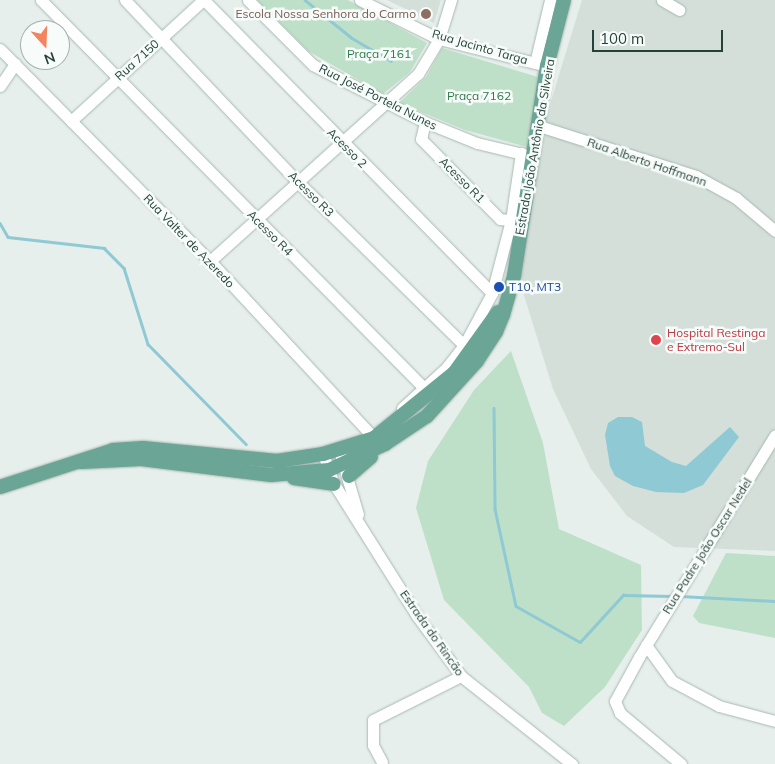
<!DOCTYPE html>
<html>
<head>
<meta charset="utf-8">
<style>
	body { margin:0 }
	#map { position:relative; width:775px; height:764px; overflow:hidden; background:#e6efeb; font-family:Mulish,sans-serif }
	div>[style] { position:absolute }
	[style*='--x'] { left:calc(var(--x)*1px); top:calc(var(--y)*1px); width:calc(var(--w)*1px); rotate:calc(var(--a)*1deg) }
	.built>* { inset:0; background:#d4dfda }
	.green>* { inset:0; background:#bfe0c8 }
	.water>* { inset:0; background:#8ec9d4 }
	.stream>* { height:2.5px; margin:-1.25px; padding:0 1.25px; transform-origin:1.25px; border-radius:1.25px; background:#8ec9d4 }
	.roads { filter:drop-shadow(0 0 1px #a8b8b2) drop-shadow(0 0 1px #a8b8b2) }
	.minor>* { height:11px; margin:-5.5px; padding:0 5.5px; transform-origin:5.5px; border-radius:5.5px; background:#fff }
	.major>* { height:14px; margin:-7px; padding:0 7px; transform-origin:7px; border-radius:7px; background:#6aa596 }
	.dots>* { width:14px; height:14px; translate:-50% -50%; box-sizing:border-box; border:2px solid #f7fbf9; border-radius:50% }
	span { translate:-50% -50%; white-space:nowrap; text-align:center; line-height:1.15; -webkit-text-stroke:5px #f7fbf9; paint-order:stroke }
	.education-label { font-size:12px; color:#785e54 }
	.right { translate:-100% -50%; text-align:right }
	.street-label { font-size:12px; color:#24423a }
	.park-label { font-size:12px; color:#2d7a4b }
	.transit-label { font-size:12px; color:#164399 }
	.left { translate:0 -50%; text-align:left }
	.health-label { font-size:12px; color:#be3a42 }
	.north { position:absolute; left:20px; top:20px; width:50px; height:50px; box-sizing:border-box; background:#f7fbf9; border:1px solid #a3b1ad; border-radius:50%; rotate:160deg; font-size:14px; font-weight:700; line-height:20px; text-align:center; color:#24423a }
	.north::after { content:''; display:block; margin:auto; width:18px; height:22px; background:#f4845f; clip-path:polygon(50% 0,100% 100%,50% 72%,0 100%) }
	.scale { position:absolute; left:592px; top:30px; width:131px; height:22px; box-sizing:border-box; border:2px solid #24423a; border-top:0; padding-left:6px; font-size:15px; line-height:18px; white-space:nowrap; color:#24423a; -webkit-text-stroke:4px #f7fbf9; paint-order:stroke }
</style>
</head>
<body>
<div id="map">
	<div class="built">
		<div style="clip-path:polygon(387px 0,441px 0,434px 23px)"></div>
		<div style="clip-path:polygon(582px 0,775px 0,775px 551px,674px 547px,627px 516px,591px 469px,553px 389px,523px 292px,521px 275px,547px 114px)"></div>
	</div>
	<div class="green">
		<div style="clip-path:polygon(257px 0,348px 0,427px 43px,410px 72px,383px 94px,308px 51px)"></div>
		<div style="clip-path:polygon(442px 48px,538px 77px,527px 147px,465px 130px,399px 103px,426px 77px)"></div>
		<div style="clip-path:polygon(511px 351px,543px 443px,559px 529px,641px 565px,642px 630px,605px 687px,564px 726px,542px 713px,529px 687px,444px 600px,416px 508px,428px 461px,474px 390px)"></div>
		<div style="clip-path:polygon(726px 553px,775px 556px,775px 638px,699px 623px,693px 616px)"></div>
	</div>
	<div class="water">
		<div style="clip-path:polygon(618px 417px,632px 417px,642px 422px,645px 446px,672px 462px,686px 466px,730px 427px,739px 437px,703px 485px,684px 493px,656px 492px,633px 486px,615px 476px,610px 466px,605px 435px,608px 423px)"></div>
	</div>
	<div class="stream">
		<div style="--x:305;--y:0;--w:60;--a:39"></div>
		<div style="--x:352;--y:38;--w:45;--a:30.5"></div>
		<div style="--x:0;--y:223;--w:16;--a:60"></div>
		<div style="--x:8;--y:237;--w:97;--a:6.5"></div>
		<div style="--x:104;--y:248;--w:28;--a:45"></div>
		<div style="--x:124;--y:268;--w:80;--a:72.5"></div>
		<div style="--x:148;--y:344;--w:140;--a:45.6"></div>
		<div style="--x:494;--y:408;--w:101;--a:89.4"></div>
		<div style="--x:495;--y:509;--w:99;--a:77.8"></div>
		<div style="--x:516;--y:606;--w:73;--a:29.4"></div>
		<div style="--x:580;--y:642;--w:64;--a:-47.5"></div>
		<div style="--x:623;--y:595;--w:49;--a:1.2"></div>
		<div style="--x:680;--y:596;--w:95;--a:3"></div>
	</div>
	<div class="roads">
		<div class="minor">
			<div style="--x:41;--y:0;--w:544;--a:45.37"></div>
			<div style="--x:125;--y:0;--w:251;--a:46.5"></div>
			<div style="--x:298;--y:182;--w:233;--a:44.5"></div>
			<div style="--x:204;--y:0;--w:411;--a:45.5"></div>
			<div style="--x:248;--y:0;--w:92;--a:45"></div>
			<div style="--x:313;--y:65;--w:126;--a:27"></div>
			<div style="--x:425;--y:122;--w:56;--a:22"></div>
			<div style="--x:477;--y:143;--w:56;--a:13.5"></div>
			<div style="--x:360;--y:0;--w:88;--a:26.3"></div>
			<div style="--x:439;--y:39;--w:111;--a:14"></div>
			<div style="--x:662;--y:0;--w:20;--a:30"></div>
			<div style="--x:0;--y:49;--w:298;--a:45.3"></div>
			<div style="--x:210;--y:261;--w:241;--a:47.2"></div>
			<div style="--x:535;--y:63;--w:65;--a:-76.6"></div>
			<div style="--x:0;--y:86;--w:27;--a:-56"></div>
			<div style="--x:71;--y:121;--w:179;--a:-42.5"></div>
			<div style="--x:425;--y:122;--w:17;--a:103"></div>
			<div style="--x:421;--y:139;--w:112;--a:45.4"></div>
			<div style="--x:500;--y:219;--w:17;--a:7"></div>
			<div style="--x:536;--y:125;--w:168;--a:17.7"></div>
			<div style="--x:696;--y:176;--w:46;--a:28.8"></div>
			<div style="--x:736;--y:198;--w:51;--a:40.2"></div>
			<div style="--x:210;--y:261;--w:280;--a:-42"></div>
			<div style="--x:418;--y:74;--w:41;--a:-59"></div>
			<div style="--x:439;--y:39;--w:41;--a:-72.9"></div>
			<div style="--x:402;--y:408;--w:61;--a:-42.3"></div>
			<div style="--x:447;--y:367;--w:28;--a:-52"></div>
			<div style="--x:464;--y:345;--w:59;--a:-61.7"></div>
			<div style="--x:492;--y:293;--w:75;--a:-75.4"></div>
			<div style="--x:511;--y:220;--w:68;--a:-81.5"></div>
			<div style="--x:339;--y:450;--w:67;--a:73.5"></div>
			<div style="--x:323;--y:454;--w:32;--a:70"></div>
			<div style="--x:334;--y:484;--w:156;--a:57.8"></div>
			<div style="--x:417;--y:616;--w:74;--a:53.7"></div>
			<div style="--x:461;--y:676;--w:142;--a:38.4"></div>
			<div style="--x:646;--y:645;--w:44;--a:54.2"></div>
			<div style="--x:672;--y:681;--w:53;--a:28"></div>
			<div style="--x:719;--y:706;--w:58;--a:15"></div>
			<div style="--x:382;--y:762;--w:19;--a:-118"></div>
			<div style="--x:373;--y:745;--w:25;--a:-90"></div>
			<div style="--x:373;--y:720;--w:98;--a:-26.6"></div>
			<div style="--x:681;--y:764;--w:80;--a:-140.1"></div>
			<div style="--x:620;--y:713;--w:13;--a:-113"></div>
			<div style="--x:615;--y:701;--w:50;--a:-61.4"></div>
			<div style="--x:639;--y:657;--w:260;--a:-58.5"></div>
		</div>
		<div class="major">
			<div style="--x:81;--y:462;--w:60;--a:-2.9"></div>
			<div style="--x:141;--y:459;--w:131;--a:7"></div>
			<div style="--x:271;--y:475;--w:58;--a:-4.9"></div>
			<div style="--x:329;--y:470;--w:62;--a:-24.9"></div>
			<div style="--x:385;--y:444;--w:50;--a:-33.7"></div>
			<div style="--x:427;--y:416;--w:74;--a:-47.7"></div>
			<div style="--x:477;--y:361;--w:35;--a:-57"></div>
			<div style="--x:496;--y:332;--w:18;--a:-68"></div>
			<div style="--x:503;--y:315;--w:41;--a:-74.2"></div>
			<div style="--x:514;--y:276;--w:213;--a:-81.1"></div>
			<div style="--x:547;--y:66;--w:68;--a:-75.6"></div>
			<div style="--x:349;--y:476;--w:29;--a:-41"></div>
			<div style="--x:294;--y:478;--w:40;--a:8.5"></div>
			<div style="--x:0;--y:487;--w:119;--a:-18.1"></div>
			<div style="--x:113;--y:450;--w:30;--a:-4"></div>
			<div style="--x:143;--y:448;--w:135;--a:5.5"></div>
			<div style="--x:277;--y:461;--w:47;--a:-8.7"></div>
			<div style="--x:323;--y:454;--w:53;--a:-17.4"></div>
			<div style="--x:374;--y:438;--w:103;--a:-39.1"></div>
			<div style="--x:454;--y:373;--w:75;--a:-54.2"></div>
		</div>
	</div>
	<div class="dots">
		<div style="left:426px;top:14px;background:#8d6e63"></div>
		<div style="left:499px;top:287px;background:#1a4fb4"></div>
		<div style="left:656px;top:340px;background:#e0444e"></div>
	</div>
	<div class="education-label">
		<span class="right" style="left:416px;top:14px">Escola Nossa Senhora do Carmo</span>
	</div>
	<div class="street-label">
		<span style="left:480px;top:47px;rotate:16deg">Rua Jacinto Targa</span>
		<span style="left:137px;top:60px;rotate:-42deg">Rua 7150</span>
		<span style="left:378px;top:97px;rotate:27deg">Rua José Portela Nunes</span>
		<span style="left:535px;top:147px;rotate:-80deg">Estrada João Antônio da Silveira</span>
		<span style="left:347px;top:148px;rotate:45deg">Acesso 2</span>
		<span style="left:647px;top:162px;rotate:19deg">Rua Alberto Hoffmann</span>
		<span style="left:462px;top:180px;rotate:45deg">Acesso R1</span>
		<span style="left:311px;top:194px;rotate:45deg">Acesso R3</span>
		<span style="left:270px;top:233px;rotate:45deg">Acesso R4</span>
		<span style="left:189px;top:241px;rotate:46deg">Rua Valter de Azeredo</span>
		<span style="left:707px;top:546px;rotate:-58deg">Rua Padre João Oscar Nedel</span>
		<span style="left:432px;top:633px;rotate:55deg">Estrada do Rincão</span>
	</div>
	<div class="park-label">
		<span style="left:379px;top:54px">Praça 7161</span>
		<span style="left:479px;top:96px">Praça 7162</span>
	</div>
	<div class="transit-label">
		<span class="left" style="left:509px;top:287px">T10, MT3</span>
	</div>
	<div class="health-label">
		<span class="left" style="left:667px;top:340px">Hospital Restinga<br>e Extremo-Sul</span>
	</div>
	<div class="north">N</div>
	<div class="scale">100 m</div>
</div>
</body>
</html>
